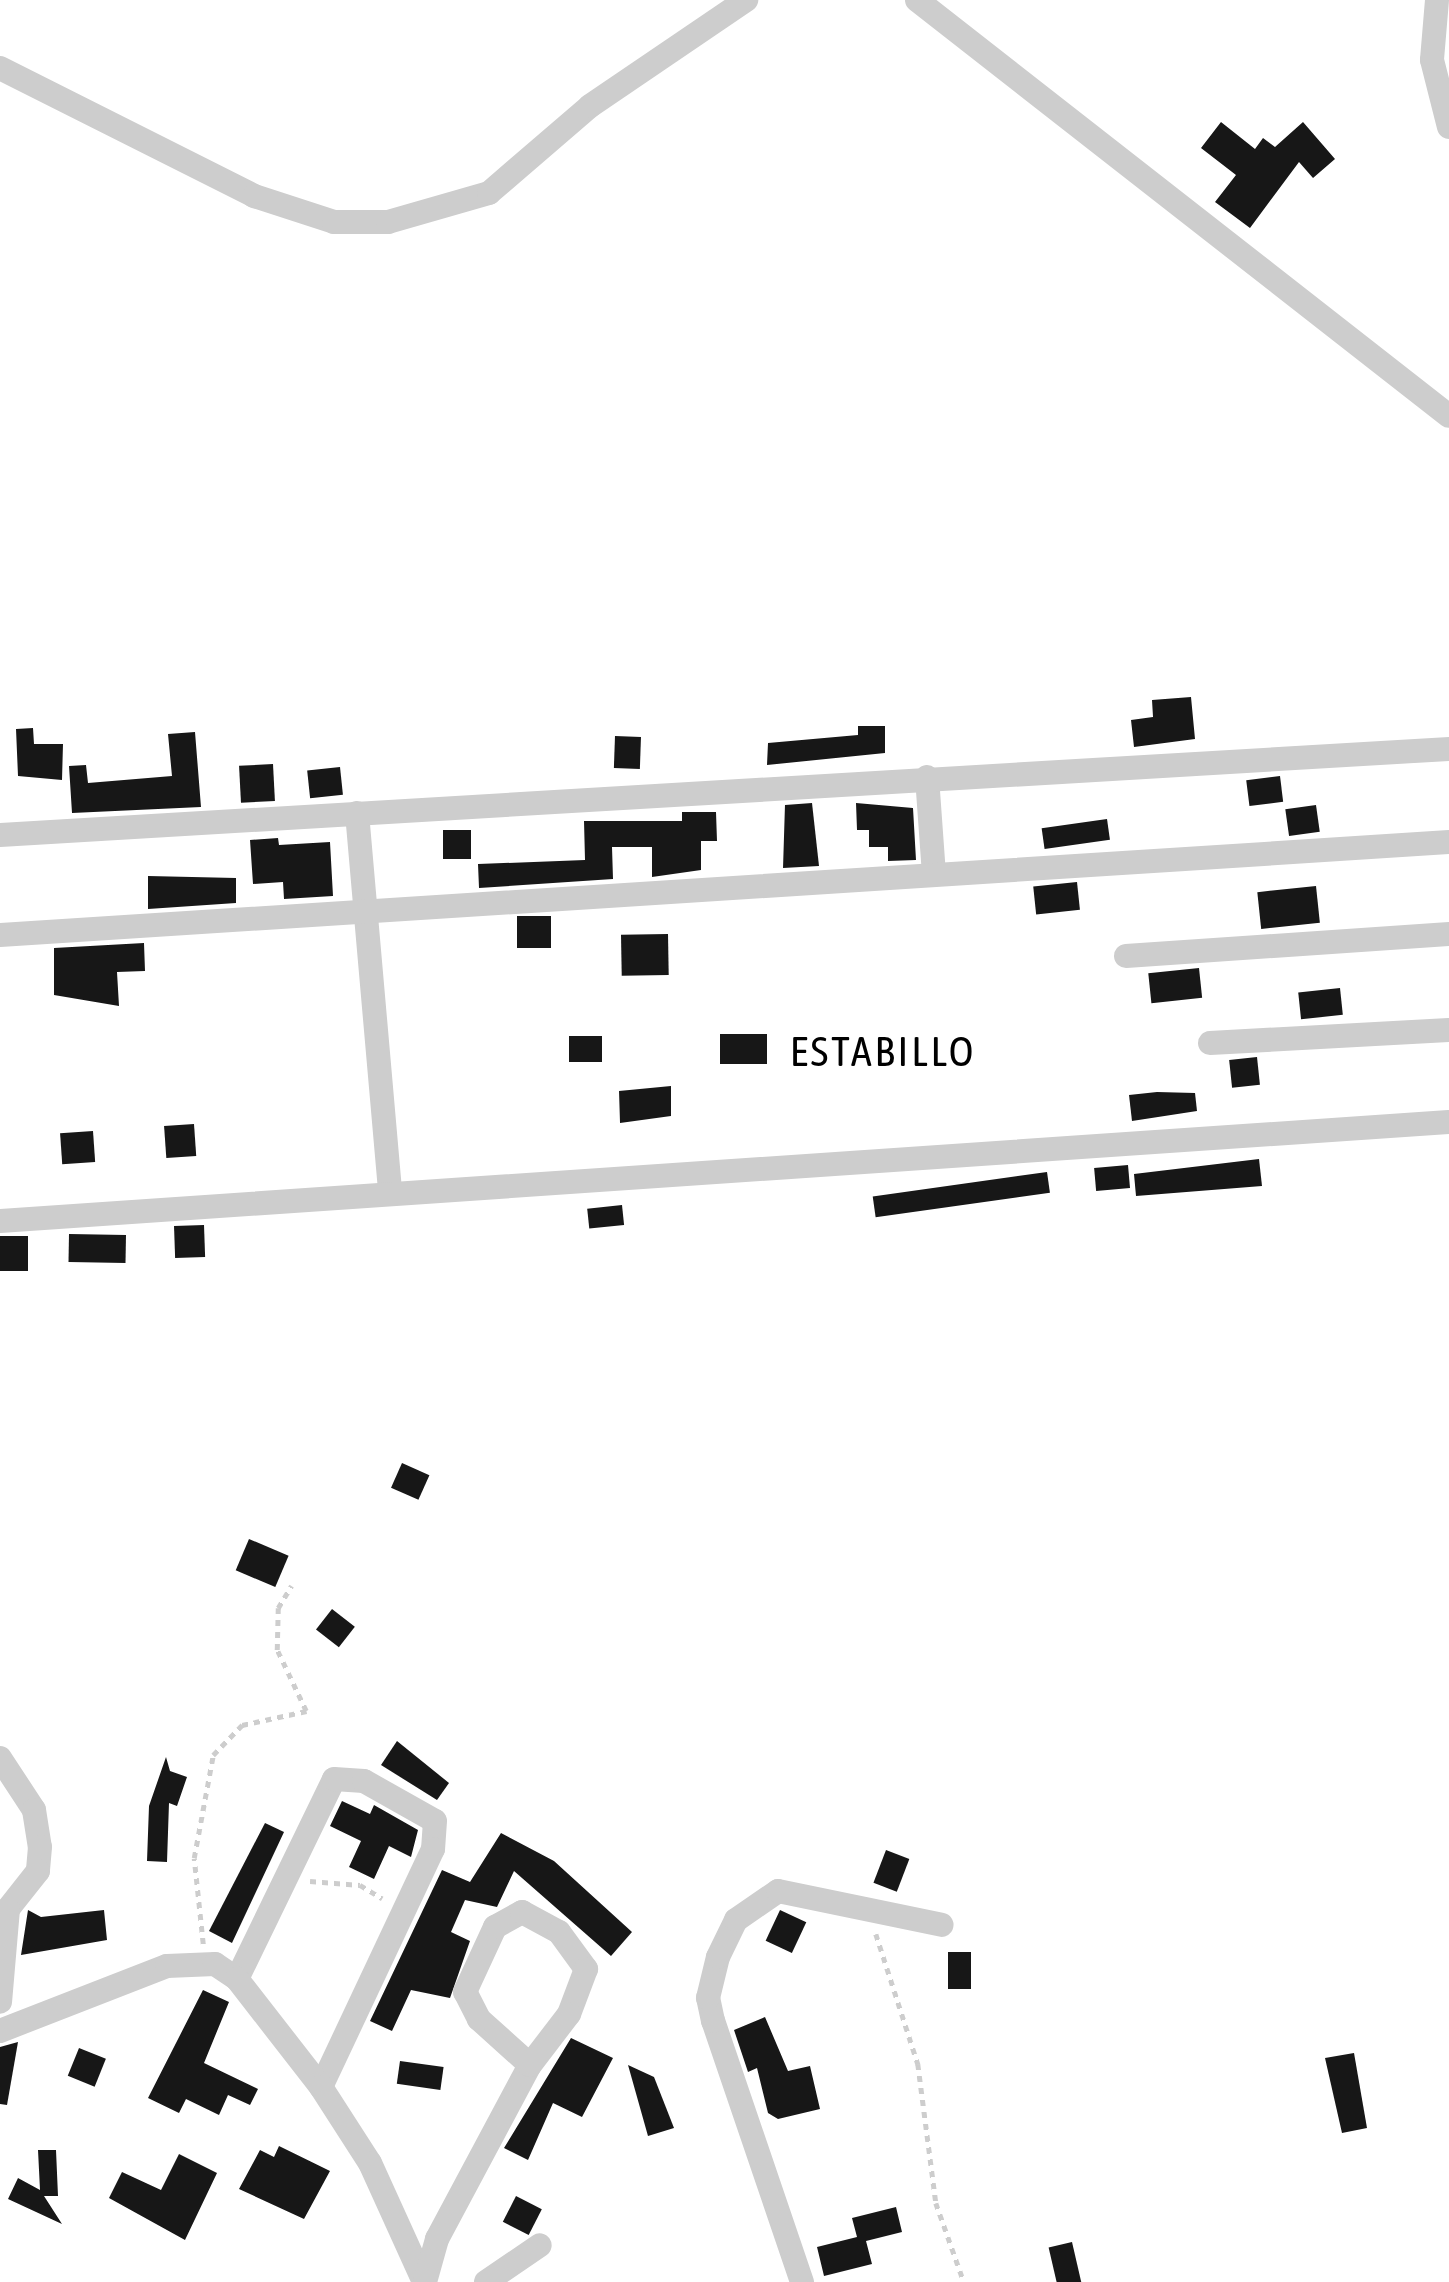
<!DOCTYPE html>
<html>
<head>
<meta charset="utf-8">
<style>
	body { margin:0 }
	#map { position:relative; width:1449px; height:2282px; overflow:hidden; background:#fff; font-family:"Asap Condensed",sans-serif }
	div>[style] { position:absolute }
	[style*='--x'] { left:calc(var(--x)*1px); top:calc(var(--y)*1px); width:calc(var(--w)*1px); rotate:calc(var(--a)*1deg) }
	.building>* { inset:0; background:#171717; transform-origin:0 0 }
	.path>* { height:4.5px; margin-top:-2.25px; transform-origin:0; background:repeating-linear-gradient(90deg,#cdcdcd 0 6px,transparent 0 12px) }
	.minor>* { height:24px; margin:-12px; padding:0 12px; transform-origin:12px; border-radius:12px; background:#cdcdcd }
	span { translate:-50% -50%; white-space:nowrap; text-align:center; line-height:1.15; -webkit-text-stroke:12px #fff; paint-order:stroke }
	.neighbourhood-label { font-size:42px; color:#000; letter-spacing:3px }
</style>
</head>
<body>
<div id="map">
	<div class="building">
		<div style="clip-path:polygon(1221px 122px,1255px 149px,1263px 138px,1275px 147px,1303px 122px,1335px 159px,1313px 178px,1299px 162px,1250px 228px,1215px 202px,1236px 175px,1201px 148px)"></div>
		<div style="clip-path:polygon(1191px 697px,1195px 739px,1134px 747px,1131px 720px,1153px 717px,1152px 700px)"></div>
		<div style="clip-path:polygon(858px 726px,885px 726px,885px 753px,767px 765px,768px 743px,858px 735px)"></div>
		<div style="clip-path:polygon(33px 728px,34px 744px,63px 744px,62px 780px,18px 776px,16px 729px)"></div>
		<div style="clip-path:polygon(195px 732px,201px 807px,72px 813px,69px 766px,86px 765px,88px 783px,172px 776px,168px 734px)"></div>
		<div style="left:615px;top:736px;width:26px;height:32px;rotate:2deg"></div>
		<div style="left:273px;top:764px;width:37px;height:34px;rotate:87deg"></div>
		<div style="left:340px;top:767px;width:28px;height:33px;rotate:84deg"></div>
		<div style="left:1280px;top:776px;width:26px;height:34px;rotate:83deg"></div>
		<div style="clip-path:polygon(812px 803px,819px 866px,783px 868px,785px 805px)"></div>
		<div style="clip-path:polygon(856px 803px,913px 808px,916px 860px,888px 861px,888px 847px,869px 847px,869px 830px,857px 830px)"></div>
		<div style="left:1316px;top:805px;width:27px;height:31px;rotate:82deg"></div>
		<div style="clip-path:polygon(682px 812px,716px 812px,717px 841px,701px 841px,701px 870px,652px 877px,652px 847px,612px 847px,613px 879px,479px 888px,478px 864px,585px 860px,584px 821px,682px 821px)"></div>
		<div style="left:1107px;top:819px;width:21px;height:66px;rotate:82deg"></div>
		<div style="left:443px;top:830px;width:28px;height:29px"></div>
		<div style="clip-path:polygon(278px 838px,279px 845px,330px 842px,333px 896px,284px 899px,283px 882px,253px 884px,250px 840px)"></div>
		<div style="clip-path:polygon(148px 876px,236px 878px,236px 903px,148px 909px)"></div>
		<div style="left:1077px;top:882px;width:28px;height:44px;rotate:84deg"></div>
		<div style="left:1316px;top:886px;width:37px;height:59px;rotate:84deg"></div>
		<div style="left:551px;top:916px;width:32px;height:34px;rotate:90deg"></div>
		<div style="left:668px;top:934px;width:41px;height:47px;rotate:89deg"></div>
		<div style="clip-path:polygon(144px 943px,145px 971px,117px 972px,119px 1006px,54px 995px,54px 948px)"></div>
		<div style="left:1199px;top:968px;width:30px;height:51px;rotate:84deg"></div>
		<div style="left:1340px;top:988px;width:27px;height:42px;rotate:84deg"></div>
		<div style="left:720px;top:1034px;width:47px;height:30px"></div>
		<div style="left:569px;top:1036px;width:33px;height:26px"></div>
		<div style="left:1257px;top:1057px;width:28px;height:28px;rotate:84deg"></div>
		<div style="clip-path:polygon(671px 1086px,671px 1116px,620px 1123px,619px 1091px)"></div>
		<div style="clip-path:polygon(1157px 1092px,1195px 1093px,1197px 1111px,1132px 1121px,1129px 1095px)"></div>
		<div style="left:194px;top:1124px;width:32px;height:30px;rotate:86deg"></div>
		<div style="left:93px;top:1131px;width:31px;height:33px;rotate:86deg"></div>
		<div style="clip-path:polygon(1259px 1159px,1262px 1186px,1136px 1196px,1134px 1174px)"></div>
		<div style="left:1128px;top:1165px;width:23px;height:34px;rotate:85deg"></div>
		<div style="left:1047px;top:1172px;width:21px;height:176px;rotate:82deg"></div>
		<div style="left:622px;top:1205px;width:20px;height:35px;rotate:84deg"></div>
		<div style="left:204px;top:1225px;width:32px;height:30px;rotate:88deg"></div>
		<div style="left:69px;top:1234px;width:57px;height:28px;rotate:1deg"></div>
		<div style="left:28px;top:1236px;width:35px;height:28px;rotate:90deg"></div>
		<div style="left:402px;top:1463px;width:30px;height:27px;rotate:24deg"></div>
		<div style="left:249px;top:1539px;width:43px;height:34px;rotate:23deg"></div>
		<div style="left:332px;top:1609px;width:29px;height:26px;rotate:38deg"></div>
		<div style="clip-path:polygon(397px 1741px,449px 1783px,437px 1800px,381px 1765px)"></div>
		<div style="clip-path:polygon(166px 1757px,170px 1771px,187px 1777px,177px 1806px,169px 1803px,167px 1862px,147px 1861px,149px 1806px)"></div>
		<div style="clip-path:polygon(342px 1801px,370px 1814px,374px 1805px,418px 1830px,411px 1857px,389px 1846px,374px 1879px,349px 1867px,361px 1841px,330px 1826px)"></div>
		<div style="clip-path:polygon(265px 1823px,284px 1832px,232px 1943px,209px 1931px)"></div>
		<div style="clip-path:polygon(501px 1833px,554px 1861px,632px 1932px,611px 1956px,514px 1871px,497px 1907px,465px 1900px,451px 1932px,470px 1941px,450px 1998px,411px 1990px,392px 2031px,370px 2021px,442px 1870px,470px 1882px)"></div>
		<div style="left:886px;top:1850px;width:25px;height:35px;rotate:21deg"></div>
		<div style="clip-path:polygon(28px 1910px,41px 1917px,104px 1910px,107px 1940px,21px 1955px)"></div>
		<div style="left:780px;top:1910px;width:29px;height:34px;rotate:25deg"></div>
		<div style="left:948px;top:1952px;width:23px;height:37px"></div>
		<div style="clip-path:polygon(203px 1990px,229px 2002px,204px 2063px,258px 2089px,250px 2105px,228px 2095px,219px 2115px,186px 2099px,179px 2113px,148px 2098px)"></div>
		<div style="clip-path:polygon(765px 2017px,788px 2071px,810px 2066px,820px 2109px,778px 2119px,768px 2113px,757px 2068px,748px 2072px,734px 2030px)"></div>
		<div style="clip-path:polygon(571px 2038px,613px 2058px,582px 2117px,553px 2103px,528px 2160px,504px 2148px)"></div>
		<div style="clip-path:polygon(18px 2042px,7px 2105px,0 2104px,0 2047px)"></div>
		<div style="left:79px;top:2048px;width:29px;height:30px;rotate:22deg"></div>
		<div style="clip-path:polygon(1354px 2053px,1367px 2128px,1342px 2133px,1325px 2058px)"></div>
		<div style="left:400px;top:2061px;width:44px;height:23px;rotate:8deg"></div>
		<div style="clip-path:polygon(628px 2065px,654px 2077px,674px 2128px,648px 2136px)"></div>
		<div style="clip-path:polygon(279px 2146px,330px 2171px,304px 2219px,239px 2189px,260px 2150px,274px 2157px)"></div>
		<div style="clip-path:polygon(38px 2150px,56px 2150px,58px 2196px,44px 2196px,62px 2224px,8px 2199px,18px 2178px,40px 2190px)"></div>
		<div style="clip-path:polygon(179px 2154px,217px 2173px,185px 2240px,109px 2198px,122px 2172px,161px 2190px)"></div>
		<div style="left:516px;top:2196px;width:29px;height:29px;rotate:27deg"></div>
		<div style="clip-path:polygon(896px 2207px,902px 2232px,866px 2241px,872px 2264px,824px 2276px,817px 2247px,857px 2237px,852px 2218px)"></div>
		<div style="left:1072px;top:2242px;width:41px;height:24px;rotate:77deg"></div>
	</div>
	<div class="path">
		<div style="--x:310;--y:1881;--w:50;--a:4.6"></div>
		<div style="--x:360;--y:1885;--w:26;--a:31"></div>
		<div style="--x:876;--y:1934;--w:137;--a:72.1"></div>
		<div style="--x:918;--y:2064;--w:140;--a:82.6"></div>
		<div style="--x:936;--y:2203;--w:84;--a:70.5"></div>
		<div style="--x:203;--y:1944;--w:86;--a:-96"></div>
		<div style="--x:194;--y:1858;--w:105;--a:-79.5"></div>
		<div style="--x:213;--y:1755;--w:42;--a:-46"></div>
		<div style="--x:242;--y:1725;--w:66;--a:-12.3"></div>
		<div style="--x:306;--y:1711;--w:68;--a:-115.4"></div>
		<div style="--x:277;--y:1650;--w:42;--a:-88.6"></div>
		<div style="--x:278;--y:1608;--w:26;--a:-59"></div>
	</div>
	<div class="minor">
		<div style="--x:917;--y:0;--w:675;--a:38.02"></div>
		<div style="--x:1437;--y:0;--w:60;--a:94.8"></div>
		<div style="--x:1432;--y:60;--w:69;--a:75.8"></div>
		<div style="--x:0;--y:68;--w:284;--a:26.7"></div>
		<div style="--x:254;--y:196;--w:84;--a:18"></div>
		<div style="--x:334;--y:222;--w:54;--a:0"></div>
		<div style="--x:388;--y:222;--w:105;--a:-16"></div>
		<div style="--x:489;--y:193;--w:133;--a:-40.7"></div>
		<div style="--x:590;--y:106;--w:189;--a:-34.2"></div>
		<div style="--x:927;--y:777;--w:98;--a:85.9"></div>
		<div style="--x:357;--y:813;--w:379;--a:85"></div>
		<div style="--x:0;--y:835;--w:1452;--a:-3.4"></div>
		<div style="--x:0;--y:935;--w:1452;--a:-3.67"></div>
		<div style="--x:1126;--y:956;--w:324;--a:-3.9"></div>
		<div style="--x:1210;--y:1043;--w:239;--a:-3.1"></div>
		<div style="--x:0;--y:1221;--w:1452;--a:-3.91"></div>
		<div style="--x:0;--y:1758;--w:62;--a:56.8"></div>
		<div style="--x:34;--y:1810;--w:37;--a:81"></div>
		<div style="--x:40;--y:1847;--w:24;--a:95"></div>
		<div style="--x:38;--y:1871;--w:48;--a:128.3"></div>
		<div style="--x:8;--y:1909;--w:93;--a:94.9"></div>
		<div style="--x:237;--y:1979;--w:222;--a:-64.1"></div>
		<div style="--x:334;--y:1779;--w:30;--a:4"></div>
		<div style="--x:364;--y:1781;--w:81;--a:29.4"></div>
		<div style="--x:435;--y:1821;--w:28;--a:94"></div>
		<div style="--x:433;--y:1849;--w:263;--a:115.2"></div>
		<div style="--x:0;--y:2031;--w:179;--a:-21.3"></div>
		<div style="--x:167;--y:1966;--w:48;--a:-2.4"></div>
		<div style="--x:215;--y:1964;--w:27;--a:34"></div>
		<div style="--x:237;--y:1979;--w:137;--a:52.1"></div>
		<div style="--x:321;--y:2087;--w:90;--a:57.2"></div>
		<div style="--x:370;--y:2163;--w:131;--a:65.6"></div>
		<div style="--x:425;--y:2282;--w:45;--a:-74.4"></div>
		<div style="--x:437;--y:2239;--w:197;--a:-61.9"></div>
		<div style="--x:530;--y:2065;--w:69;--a:-138"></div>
		<div style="--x:479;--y:2019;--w:30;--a:-117"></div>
		<div style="--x:465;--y:1992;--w:72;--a:-65.2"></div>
		<div style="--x:495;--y:1927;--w:31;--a:-29"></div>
		<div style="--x:522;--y:1912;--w:42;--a:28.4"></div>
		<div style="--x:559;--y:1932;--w:46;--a:53.9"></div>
		<div style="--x:586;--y:1969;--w:48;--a:110.7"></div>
		<div style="--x:569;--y:2014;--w:64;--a:127.4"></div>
		<div style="--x:486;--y:2282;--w:65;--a:-34.4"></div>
		<div style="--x:802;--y:2282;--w:276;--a:-108.8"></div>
		<div style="--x:713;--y:2021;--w:24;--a:-102"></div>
		<div style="--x:708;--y:1998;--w:42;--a:-76.3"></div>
		<div style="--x:718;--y:1957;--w:41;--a:-64.1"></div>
		<div style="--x:736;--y:1920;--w:51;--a:-34.6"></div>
		<div style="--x:778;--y:1891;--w:167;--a:11.7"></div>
	</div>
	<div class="neighbourhood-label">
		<span style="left:883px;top:1051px">ESTABILLO</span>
	</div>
</div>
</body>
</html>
